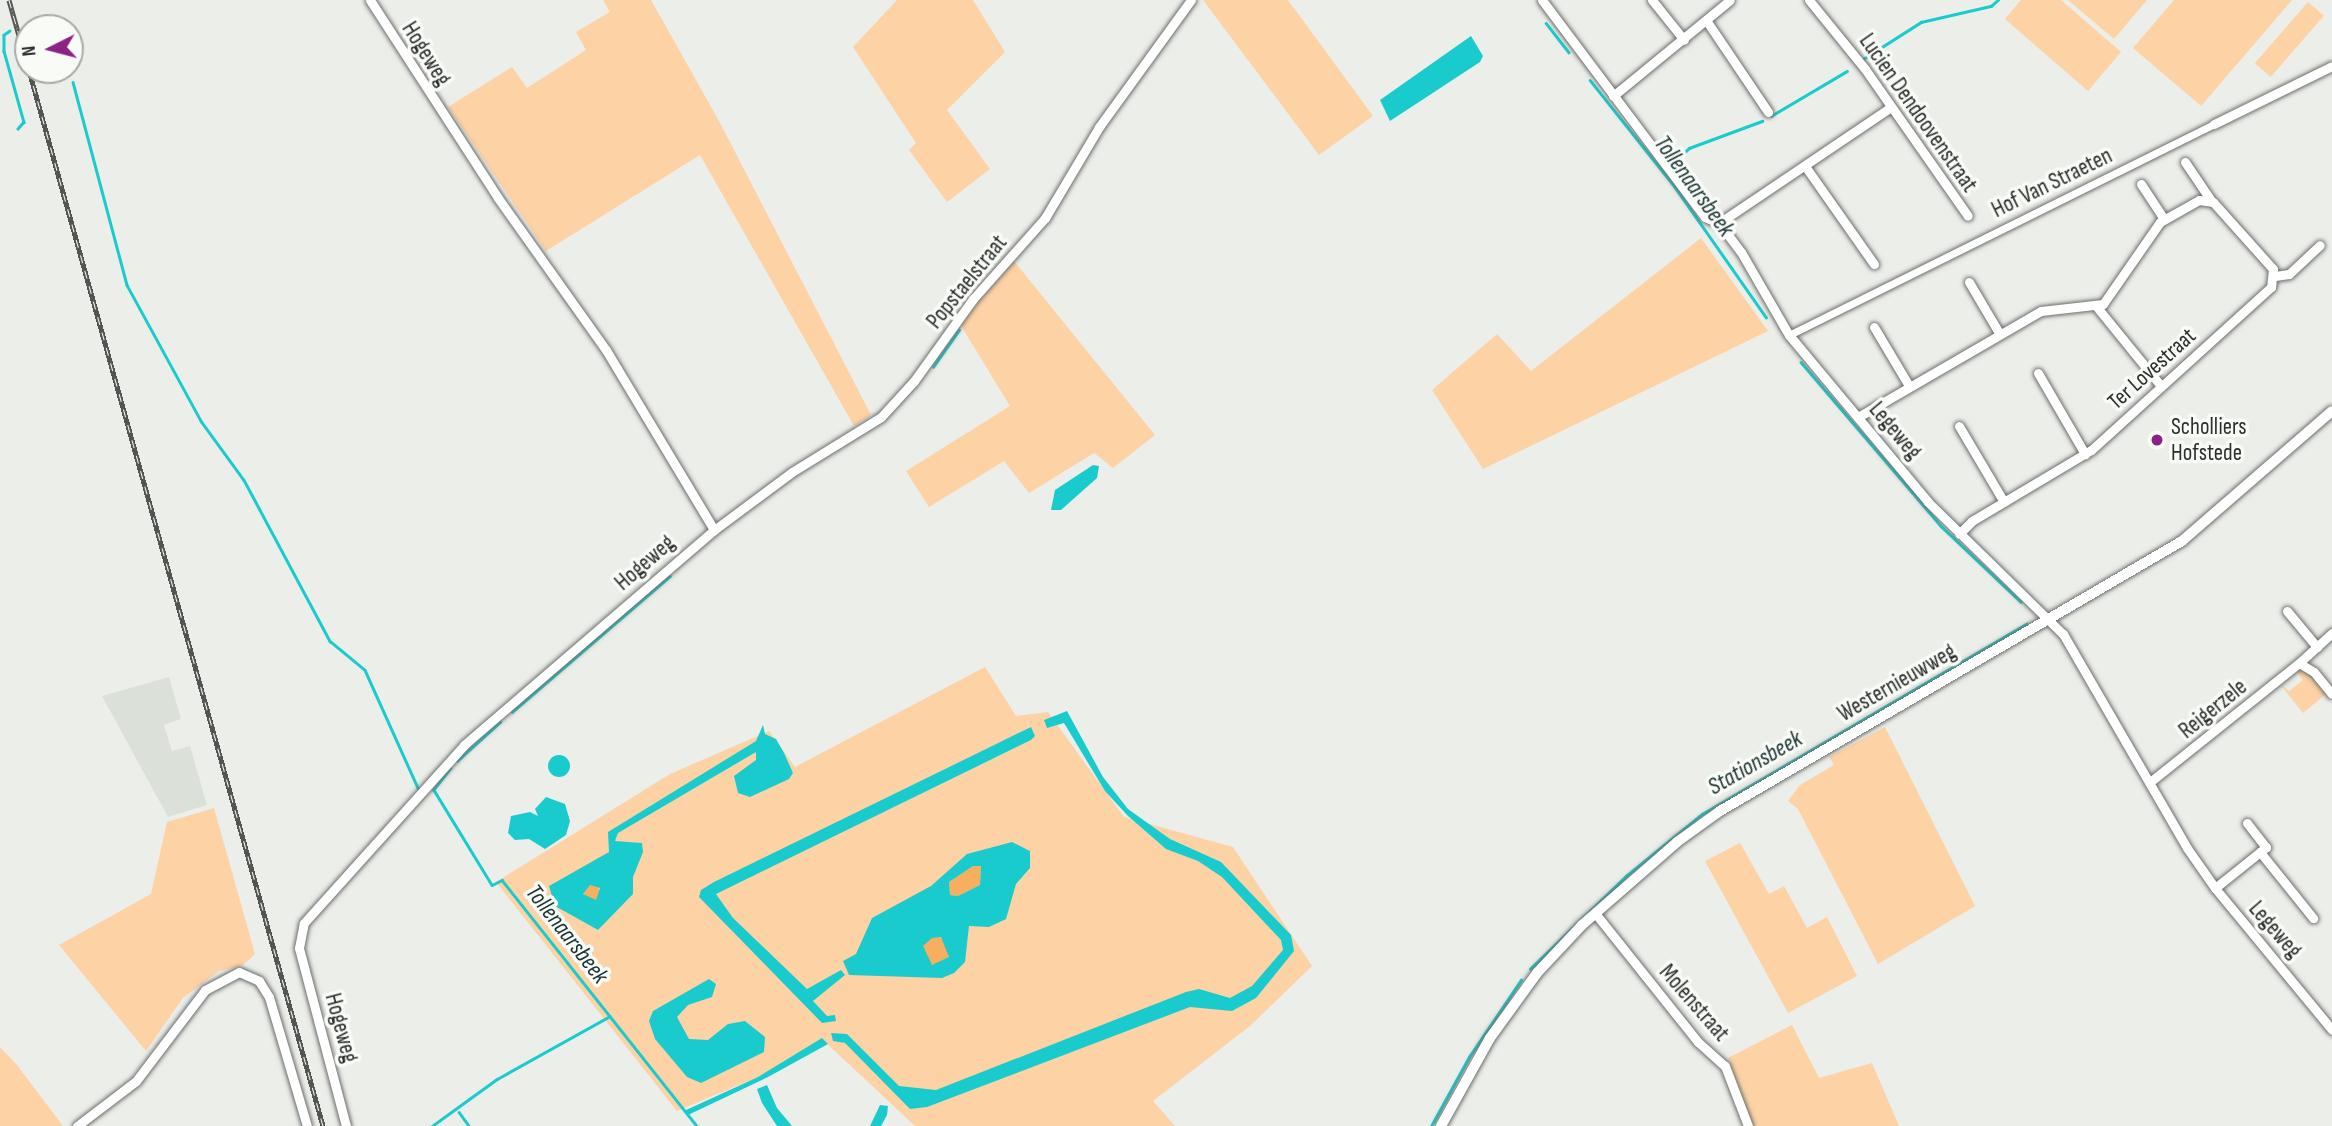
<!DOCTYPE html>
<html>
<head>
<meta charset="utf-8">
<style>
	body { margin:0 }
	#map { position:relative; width:2332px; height:1126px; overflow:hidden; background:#eceeea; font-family:"Sofia Sans Condensed",sans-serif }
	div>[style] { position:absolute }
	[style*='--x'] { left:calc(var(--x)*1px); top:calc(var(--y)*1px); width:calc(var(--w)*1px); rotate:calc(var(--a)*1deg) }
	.built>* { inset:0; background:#dbe1d8 }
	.green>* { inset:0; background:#fdd2a5; transform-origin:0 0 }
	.forest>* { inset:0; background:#f5af5e }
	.round { border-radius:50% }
	.water>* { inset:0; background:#1acbcd }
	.stream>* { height:2.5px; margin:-1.25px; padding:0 1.25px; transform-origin:1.25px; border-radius:1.25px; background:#1acbcd }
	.roads { filter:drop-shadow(0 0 2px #6c6e6b) drop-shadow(0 0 2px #6c6e6b) }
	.pedestrian>* { height:7px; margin:-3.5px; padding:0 3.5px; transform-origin:3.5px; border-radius:3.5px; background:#fff }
	.minor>* { height:9px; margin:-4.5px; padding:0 4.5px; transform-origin:4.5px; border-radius:4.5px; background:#fff }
	.tertiary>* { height:10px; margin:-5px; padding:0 5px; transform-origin:5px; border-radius:5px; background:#fff }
	.rail>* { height:5px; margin-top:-2.5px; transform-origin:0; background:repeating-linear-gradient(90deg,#f9fbf7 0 8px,#545553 0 16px); box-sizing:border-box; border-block:2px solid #545553 }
	.dots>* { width:19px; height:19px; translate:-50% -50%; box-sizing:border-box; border:4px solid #f9fbf7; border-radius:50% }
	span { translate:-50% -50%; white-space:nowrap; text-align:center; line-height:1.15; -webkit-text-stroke:7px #f9fbf7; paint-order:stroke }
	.street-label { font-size:23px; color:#2c2d2c }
	.poi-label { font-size:23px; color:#2c2d2c }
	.left { translate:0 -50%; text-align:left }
	.water-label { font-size:24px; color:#1a3333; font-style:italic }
	.north { position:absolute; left:14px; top:14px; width:70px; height:70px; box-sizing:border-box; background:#f9fbf7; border:2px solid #a7a9a6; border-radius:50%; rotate:264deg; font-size:19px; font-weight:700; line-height:28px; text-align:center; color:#2c2d2c }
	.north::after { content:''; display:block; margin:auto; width:24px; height:32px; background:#8e2185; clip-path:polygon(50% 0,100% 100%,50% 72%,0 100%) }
</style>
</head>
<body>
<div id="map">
	<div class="built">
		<div style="clip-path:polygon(169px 677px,181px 719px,164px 725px,172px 751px,190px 746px,207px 805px,168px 817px,102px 696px)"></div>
	</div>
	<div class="green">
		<div style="clip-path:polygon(603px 0,651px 0,719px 121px,871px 415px,854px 426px,700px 155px,546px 251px,448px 107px,512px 67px,527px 88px,586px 50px,576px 32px,610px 12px)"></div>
		<div style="clip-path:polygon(897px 0,973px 0,1005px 52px,947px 110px,990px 169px,947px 202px,909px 150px,916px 143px,853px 47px)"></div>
		<div style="clip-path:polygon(1203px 0,1288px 0,1373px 116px,1319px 155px)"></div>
		<div style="clip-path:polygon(2021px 0,2061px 0,2121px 52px,2088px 91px,2005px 19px)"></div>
		<div style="clip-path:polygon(2068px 0,2147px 0,2114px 39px)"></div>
		<div style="clip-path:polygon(2174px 0,2292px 0,2201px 106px,2133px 48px)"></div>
		<div style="left:2308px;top:2px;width:21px;height:81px;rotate:41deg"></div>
		<div style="clip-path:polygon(1701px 238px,1768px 331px,1483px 469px,1432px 390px,1497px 334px,1531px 371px)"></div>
		<div style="clip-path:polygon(1014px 261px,1155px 435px,1113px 468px,1094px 453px,1029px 493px,1004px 461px,929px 507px,906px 471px,1010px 406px,960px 324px)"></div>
		<div style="clip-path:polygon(985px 667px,1016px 716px,1048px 712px,1124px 817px,1233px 847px,1312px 966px,1250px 1026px,1153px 1101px,1175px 1126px,915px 1126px,822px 1039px,758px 1077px,677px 1111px,496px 882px,670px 774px,769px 731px,795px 767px)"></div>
		<div style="clip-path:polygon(2306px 669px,2326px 694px,2303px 713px,2279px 683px,2289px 691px,2303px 680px,2296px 671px)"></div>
		<div style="clip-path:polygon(1885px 727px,1975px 906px,1878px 964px,1798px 809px,1788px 801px,1800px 785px,1834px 765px,1829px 757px)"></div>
		<div style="clip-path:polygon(214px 808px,255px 954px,242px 966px,219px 971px,183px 998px,146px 1051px,59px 945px,151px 894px,167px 822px)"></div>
		<div style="clip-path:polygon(1740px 843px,1769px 894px,1784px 886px,1807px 928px,1827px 917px,1857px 976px,1788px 1013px,1705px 861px)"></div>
		<div style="clip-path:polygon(1792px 1025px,1819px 1078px,1872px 1063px,1899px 1126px,1752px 1126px,1728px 1058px)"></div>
		<div style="clip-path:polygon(0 1047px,17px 1065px,63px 1126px,0 1126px)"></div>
	</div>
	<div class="forest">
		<div style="clip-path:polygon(973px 866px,981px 866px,980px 885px,958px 896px,950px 895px,949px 882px)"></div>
		<div class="round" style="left:584px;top:885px;width:16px;height:16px"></div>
		<div class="round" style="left:922px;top:937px;width:28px;height:28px"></div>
	</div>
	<div class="water">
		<div style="clip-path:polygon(1471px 36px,1483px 56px,1480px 62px,1390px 121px,1380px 100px)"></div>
		<div style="clip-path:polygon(1093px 465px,1099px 466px,1097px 478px,1061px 510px,1051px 510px,1055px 490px)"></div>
		<div style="clip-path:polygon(1067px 711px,1103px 777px,1128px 809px,1170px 839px,1221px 862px,1291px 935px,1294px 951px,1256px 998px,1232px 1011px,1190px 1007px,927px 1107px,910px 1109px,845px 1043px,833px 1041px,831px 1033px,847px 1034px,899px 1086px,936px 1090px,1186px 992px,1199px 989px,1230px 998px,1252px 986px,1283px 950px,1281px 940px,1222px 877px,1198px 861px,1166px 849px,1128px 816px,1105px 791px,1064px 723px,1047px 728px,1044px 720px)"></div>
		<div style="clip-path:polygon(evenodd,763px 725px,765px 734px,776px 739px,784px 753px,793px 773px,789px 779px,750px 797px,738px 793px,734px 776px,756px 760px,756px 752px,618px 833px,615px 841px,642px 843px,643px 852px,633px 877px,633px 894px,598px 930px,555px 906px,549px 886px,609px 852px,608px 832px,756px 741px,763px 725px,590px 885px,600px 888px,596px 900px,583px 894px,590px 885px)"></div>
		<div style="clip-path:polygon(1031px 727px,1035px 736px,1031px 740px,716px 894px,733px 918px,807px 989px,841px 970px,845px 975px,813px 1001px,827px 1016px,835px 1015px,836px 1021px,822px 1023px,699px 897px,701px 890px,714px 882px)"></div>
		<div class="round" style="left:548px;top:755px;width:22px;height:22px"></div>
		<div style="clip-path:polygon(546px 797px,565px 804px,570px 821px,566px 835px,545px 849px,529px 839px,515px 840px,508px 833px,511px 816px,530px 812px,538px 816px,535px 809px)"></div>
		<div style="clip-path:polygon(evenodd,1012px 842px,1030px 851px,1030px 868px,1016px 884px,1006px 919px,989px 927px,969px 926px,965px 962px,954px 973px,942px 978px,849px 975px,843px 961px,856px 954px,872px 918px,931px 886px,967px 854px,1012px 842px,973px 866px,981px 866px,980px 885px,958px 896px,950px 895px,949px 882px,973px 866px,1012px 842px,941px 937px,949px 957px,932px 965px,923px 946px,932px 938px,941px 937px)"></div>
		<div style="clip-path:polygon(709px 979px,716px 984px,712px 997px,688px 1005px,677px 1017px,689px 1039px,708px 1040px,728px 1024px,745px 1021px,765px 1037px,764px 1052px,701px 1083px,687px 1077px,655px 1039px,649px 1021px,653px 1011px)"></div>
		<div style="clip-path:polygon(822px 1038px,828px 1044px,768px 1077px,688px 1115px,684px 1111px,758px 1077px)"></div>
		<div style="clip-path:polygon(767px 1085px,777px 1108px,792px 1126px,777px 1126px,762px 1103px,757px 1089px)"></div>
		<div style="clip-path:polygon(880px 1105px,888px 1106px,887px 1115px,881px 1126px,870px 1126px)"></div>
	</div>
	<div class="stream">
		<div style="--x:1546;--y:23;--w:37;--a:52"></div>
		<div style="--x:31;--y:28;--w:14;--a:-8"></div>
		<div style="--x:10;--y:31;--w:7;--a:146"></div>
		<div style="--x:4;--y:35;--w:16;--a:90"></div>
		<div style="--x:4;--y:51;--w:74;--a:74.3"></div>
		<div style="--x:24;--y:122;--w:9;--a:131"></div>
		<div style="--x:1863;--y:59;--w:69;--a:-32.5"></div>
		<div style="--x:1921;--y:22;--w:72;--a:-12.9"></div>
		<div style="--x:1991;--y:6;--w:9;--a:-41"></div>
		<div style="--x:1590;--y:80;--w:137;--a:51.5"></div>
		<div style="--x:1675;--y:187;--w:159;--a:55"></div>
		<div style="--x:73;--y:82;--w:210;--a:75.1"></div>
		<div style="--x:127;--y:285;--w:155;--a:61.4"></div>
		<div style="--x:201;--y:421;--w:73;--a:53.9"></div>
		<div style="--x:244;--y:480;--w:183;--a:61.9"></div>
		<div style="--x:330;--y:641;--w:45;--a:39.6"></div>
		<div style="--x:365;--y:670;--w:129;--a:65.8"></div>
		<div style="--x:1771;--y:116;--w:88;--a:-30.6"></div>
		<div style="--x:1672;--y:164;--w:23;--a:-43"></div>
		<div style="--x:1689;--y:148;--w:78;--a:-20.3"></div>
		<div style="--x:1801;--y:362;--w:216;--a:49.5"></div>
		<div style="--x:1941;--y:526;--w:110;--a:43.5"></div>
		<div style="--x:933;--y:367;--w:45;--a:-54.9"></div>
		<div style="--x:512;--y:712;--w:208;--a:-40.7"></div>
		<div style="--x:457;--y:761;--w:58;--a:-42.2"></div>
		<div style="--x:451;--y:768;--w:28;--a:128"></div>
		<div style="--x:434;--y:790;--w:111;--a:58.6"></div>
		<div style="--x:492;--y:885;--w:11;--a:-27"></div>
		<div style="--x:502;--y:880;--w:314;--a:51.6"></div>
		<div style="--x:1530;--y:969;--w:134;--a:-44.1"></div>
		<div style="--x:1626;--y:876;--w:98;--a:-39.2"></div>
		<div style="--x:1702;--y:814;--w:376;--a:-30.4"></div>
		<div style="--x:459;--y:1112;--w:17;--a:54"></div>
		<div style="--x:432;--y:1126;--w:80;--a:-35.9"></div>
		<div style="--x:497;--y:1079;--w:129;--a:-29.1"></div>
		<div style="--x:1431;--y:1126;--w:79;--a:-61.2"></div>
		<div style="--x:1469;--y:1057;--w:93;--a:-56"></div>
	</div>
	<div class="roads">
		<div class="pedestrian">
			<div style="--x:1789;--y:335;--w:474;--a:-26.4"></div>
		</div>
		<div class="minor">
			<div style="--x:370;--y:0;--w:236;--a:57.1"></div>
			<div style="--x:498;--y:198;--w:186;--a:54.6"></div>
			<div style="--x:606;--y:350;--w:210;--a:59"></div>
			<div style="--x:1542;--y:0;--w:271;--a:53.1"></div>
			<div style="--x:1705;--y:217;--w:15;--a:23"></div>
			<div style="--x:1719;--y:223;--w:36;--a:53"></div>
			<div style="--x:1741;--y:252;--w:96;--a:60"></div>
			<div style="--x:1789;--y:335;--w:217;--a:50.2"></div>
			<div style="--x:1928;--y:502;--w:189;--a:44.4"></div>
			<div style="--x:2063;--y:634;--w:247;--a:59.9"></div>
			<div style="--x:2187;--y:848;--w:49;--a:55"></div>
			<div style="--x:2215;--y:888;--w:184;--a:50.5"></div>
			<div style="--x:1652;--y:0;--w:51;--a:51.3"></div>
			<div style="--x:1809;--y:0;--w:89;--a:50.9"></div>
			<div style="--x:1865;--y:69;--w:179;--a:55"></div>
			<div style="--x:1706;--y:20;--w:111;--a:56"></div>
			<div style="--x:1613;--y:96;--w:151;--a:-39.4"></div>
			<div style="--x:2214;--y:124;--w:131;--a:-26.2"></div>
			<div style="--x:2185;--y:162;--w:45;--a:56"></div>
			<div style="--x:1805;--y:166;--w:120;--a:54.9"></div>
			<div style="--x:2141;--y:184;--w:42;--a:56.7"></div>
			<div style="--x:1719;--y:223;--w:207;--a:-34"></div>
			<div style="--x:2275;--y:276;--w:14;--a:-8"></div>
			<div style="--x:2289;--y:274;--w:42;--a:-43.1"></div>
			<div style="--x:1969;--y:282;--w:59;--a:59.5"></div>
			<div style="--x:2096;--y:306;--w:103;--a:50.9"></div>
			<div style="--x:1874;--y:327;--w:66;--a:59.2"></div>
			<div style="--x:2038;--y:373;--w:94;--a:59.9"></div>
			<div style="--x:1858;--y:417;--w:211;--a:-30.1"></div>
			<div style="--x:2041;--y:311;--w:62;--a:-6.4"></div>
			<div style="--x:2103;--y:304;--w:100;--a:-55.2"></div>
			<div style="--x:2160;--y:222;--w:45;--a:-29.4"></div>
			<div style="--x:2199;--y:200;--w:14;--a:8"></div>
			<div style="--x:2213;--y:202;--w:90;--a:48.2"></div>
			<div style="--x:2273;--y:269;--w:18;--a:96"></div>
			<div style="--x:2271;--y:287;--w:243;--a:137.8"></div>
			<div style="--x:2091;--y:450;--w:139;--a:149.2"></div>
			<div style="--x:1972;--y:521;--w:18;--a:135"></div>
			<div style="--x:1959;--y:426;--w:88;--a:59.4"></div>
			<div style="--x:2287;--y:611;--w:47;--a:50.2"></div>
			<div style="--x:2299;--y:663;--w:45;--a:-42.3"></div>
			<div style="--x:2150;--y:782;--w:191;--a:-38.6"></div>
			<div style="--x:2299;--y:663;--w:17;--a:31"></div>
			<div style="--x:2314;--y:672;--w:28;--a:51"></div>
			<div style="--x:2247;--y:823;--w:31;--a:52"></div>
			<div style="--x:2266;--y:847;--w:8;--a:140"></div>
			<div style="--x:2215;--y:888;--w:58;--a:-38.7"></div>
			<div style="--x:2260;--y:852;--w:85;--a:51.2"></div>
			<div style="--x:1595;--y:913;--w:165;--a:51.4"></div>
			<div style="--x:1698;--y:1042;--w:36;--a:42"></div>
			<div style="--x:1725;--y:1066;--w:64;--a:69"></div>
			<div style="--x:77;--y:1126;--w:74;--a:-37.3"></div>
			<div style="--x:136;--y:1081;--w:114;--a:-52.8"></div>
			<div style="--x:205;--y:990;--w:38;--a:-28"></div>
			<div style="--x:239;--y:972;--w:22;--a:24"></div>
			<div style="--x:259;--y:981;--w:19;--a:58"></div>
			<div style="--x:269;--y:997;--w:134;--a:73.6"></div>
			<div style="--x:346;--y:1126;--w:184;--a:-104.8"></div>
			<div style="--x:299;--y:948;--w:25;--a:-79"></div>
			<div style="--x:304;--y:923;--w:239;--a:-48"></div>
			<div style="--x:464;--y:745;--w:330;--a:-40.7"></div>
			<div style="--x:714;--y:530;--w:97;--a:-36.6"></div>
			<div style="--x:792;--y:472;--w:105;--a:-31.7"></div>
			<div style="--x:881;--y:417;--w:49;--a:-47.5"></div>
			<div style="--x:914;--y:381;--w:101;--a:-54.3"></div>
			<div style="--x:973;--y:299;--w:108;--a:-48.4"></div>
			<div style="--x:1045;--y:218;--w:106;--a:-59.3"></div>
			<div style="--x:1099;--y:127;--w:157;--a:-54.1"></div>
		</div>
		<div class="tertiary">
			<div style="--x:1441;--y:1126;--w:101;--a:-60.9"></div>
			<div style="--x:1490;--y:1038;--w:80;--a:-54.1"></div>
			<div style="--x:1537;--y:973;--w:66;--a:-46.8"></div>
			<div style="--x:1582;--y:925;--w:126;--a:-41.1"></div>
			<div style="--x:1677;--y:842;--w:53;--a:-35.8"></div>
			<div style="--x:1720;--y:811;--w:535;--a:-30.3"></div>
			<div style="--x:2182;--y:541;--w:198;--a:-40.9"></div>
		</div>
	</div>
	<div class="rail">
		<div style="--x:9;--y:0;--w:70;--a:74.2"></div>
		<div style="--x:29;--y:70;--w:1096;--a:74.44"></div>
	</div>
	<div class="dots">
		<div style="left:2157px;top:440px;background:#8e2185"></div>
	</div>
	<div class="street-label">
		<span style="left:426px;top:54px;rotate:58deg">Hogeweg</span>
		<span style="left:1918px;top:113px;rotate:55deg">Lucien Dendoovenstraat</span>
		<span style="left:2052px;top:183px;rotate:-26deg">Hof Van Straeten</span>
		<span style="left:967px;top:282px;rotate:-51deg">Popstaelstraat</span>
		<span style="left:2152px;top:369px;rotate:-42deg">Ter Lovestraat</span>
		<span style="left:1895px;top:431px;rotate:50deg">Legeweg</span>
		<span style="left:645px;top:563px;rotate:-41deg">Hogeweg</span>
		<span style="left:1897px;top:683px;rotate:-30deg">Westernieuwweg</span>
		<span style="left:2213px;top:709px;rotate:-39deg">Reigerzele</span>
		<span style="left:2275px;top:930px;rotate:49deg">Legeweg</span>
		<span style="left:1694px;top:1003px;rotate:49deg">Molenstraat</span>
		<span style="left:341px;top:1028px;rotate:75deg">Hogeweg</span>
	</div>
	<div class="poi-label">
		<span class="left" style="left:2171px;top:440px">Scholliers<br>Hofstede</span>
	</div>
	<div class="water-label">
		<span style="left:1694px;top:186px;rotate:54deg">Tollenaarsbeek</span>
		<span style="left:1755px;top:763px;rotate:-30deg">Stationsbeek</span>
		<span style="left:567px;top:934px;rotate:52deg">Tollenaarsbeek</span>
	</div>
	<div class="north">N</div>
</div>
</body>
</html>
